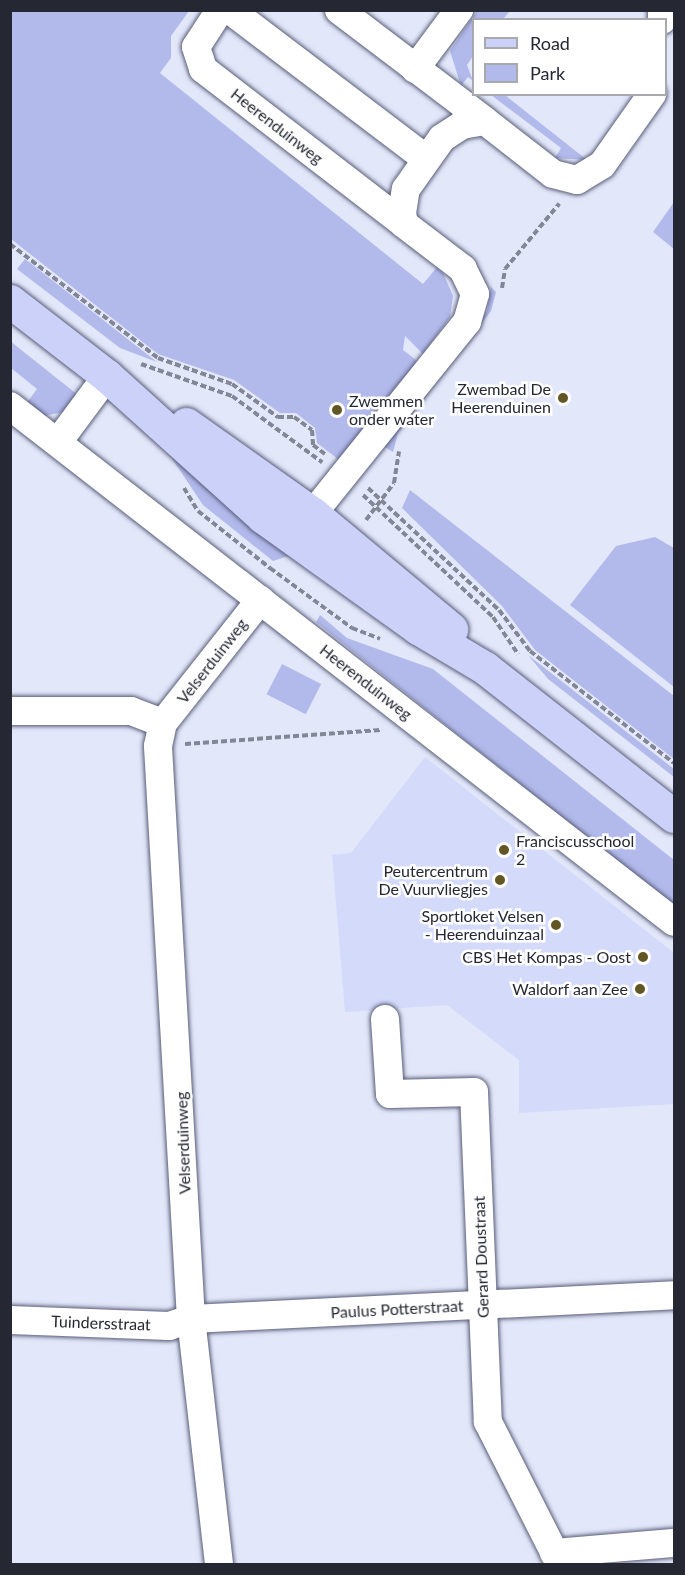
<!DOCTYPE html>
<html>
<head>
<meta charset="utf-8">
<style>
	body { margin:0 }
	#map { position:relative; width:685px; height:1575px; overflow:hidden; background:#e3e7fa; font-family:Lato,sans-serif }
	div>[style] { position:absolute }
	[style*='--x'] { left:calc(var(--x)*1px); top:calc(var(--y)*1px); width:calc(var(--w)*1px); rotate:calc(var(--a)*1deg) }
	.built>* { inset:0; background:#d4dafa }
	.green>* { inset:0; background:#b2baec; transform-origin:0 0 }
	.path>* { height:4px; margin-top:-2px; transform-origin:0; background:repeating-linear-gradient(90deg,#838695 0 6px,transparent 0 9px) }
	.roads { filter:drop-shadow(0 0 2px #585d78) drop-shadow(0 0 2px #585d78) }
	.minor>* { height:28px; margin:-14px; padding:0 14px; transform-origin:14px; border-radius:14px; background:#fff }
	.major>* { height:33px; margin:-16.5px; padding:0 16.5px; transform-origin:16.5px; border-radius:16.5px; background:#cbd1f8 }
	.dots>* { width:16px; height:16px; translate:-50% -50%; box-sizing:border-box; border:3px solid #fff; border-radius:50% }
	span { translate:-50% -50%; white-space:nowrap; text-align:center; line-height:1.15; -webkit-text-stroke:5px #fff; paint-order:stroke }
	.street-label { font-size:16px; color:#252733 }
	.poi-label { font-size:16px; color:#252733 }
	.right { translate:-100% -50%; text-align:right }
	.left { translate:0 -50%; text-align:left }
	.frame { position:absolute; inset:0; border:12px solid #252733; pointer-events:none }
	.legend { position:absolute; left:472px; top:18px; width:195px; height:78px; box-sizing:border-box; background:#fff; border:2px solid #a8a9ad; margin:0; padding:8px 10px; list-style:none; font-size:18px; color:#252733 }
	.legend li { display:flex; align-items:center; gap:12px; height:30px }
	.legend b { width:30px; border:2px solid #a8a9ad }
</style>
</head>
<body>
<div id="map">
	<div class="built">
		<div style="clip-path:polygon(425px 757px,674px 953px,674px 1104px,519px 1113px,519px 1060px,447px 1005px,345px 1012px,332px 855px,351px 853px)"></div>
	</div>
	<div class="green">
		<div style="clip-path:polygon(10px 11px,189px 11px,171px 36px,171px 58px,160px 73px,423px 284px,437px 267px,443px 273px,453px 296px,450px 317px,423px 354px,405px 336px,403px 350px,420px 363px,338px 459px,317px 443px,315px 428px,296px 413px,280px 413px,234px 380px,158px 354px,11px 239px)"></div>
		<div style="clip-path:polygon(477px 11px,510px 11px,503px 19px,474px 20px,473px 56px,467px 65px,473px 81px,468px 77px,461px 86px,450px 51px)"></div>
		<div style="clip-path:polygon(491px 95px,505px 95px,587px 160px,555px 158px,561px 148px)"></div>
		<div style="clip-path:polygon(674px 202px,674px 249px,653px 232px)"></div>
		<div style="clip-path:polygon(25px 259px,157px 362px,120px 348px,17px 269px)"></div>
		<div style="clip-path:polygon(491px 287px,496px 292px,491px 311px,398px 433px,393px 452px,385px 447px,487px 311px)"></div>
		<div style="clip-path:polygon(10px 341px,78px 395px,64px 412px,43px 416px,26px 404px,37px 389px,11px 368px)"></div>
		<div style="clip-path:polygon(159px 439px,315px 574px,288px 556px,273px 561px,203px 505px)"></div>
		<div style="clip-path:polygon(410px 490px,674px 696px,674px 759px,535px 650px,502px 606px,402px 508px)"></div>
		<div style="clip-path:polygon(655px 537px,674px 548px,674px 687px,570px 605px,616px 546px)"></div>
		<div style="clip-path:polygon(320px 615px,347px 638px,433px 669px,674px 860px,674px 906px,316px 622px)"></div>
		<div style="clip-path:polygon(528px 655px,674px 769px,674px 777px,548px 679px)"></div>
		<div style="left:282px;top:664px;width:44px;height:34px;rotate:27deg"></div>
	</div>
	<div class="path">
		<div style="--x:10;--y:244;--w:187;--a:37.6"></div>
		<div style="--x:158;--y:358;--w:78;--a:19.4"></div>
		<div style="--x:232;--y:384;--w:57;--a:35.7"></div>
		<div style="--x:278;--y:417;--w:16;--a:0"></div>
		<div style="--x:294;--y:417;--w:22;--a:36"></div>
		<div style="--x:312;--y:430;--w:15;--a:86"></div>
		<div style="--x:313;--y:445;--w:15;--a:37"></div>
		<div style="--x:502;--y:288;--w:19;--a:-81"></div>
		<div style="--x:505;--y:269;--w:85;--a:-50.3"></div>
		<div style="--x:141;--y:364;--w:96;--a:19.4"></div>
		<div style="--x:232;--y:396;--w:112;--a:36.3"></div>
		<div style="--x:184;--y:488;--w:27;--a:59"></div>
		<div style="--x:198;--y:511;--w:92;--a:38.4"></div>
		<div style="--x:270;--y:568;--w:102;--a:36.2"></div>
		<div style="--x:352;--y:628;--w:30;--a:21"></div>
		<div style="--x:368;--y:488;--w:179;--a:43"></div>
		<div style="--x:499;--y:610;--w:51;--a:52.9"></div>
		<div style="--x:530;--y:651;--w:182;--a:37.9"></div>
		<div style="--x:363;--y:495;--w:178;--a:43.2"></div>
		<div style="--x:493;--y:617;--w:45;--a:56"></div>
		<div style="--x:366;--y:520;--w:46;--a:-52.9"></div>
		<div style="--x:394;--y:483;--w:32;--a:-81"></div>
		<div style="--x:185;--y:744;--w:196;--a:-4.1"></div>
	</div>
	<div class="roads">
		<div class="minor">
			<div style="--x:220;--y:10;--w:44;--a:123"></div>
			<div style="--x:196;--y:47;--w:23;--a:72"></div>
			<div style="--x:203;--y:69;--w:254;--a:37.6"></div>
			<div style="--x:230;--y:10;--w:246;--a:37.2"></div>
			<div style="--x:339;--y:10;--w:183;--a:37.2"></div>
			<div style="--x:662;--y:20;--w:10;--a:-90"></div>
			<div style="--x:415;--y:69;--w:74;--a:-53.3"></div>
			<div style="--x:10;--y:406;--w:841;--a:37.85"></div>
			<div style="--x:58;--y:442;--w:82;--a:-53.4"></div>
			<div style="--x:298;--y:532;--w:270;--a:-51.2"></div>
			<div style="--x:467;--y:322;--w:29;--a:-74"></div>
			<div style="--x:475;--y:294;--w:28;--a:-116"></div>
			<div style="--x:463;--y:269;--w:74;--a:-142.7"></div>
			<div style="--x:404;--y:224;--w:11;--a:-100"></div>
			<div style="--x:402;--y:213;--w:24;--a:-81"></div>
			<div style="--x:406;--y:189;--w:62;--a:-54.8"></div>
			<div style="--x:442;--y:138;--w:24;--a:-33"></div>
			<div style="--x:462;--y:125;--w:23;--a:-10"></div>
			<div style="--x:485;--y:121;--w:86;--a:37.9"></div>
			<div style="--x:553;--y:174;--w:25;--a:14"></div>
			<div style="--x:577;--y:180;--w:29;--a:-31"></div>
			<div style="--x:602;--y:165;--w:87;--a:-54.8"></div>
			<div style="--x:10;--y:711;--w:121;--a:0"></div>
			<div style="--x:131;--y:711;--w:34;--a:21"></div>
			<div style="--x:385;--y:1019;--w:75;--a:86.2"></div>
			<div style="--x:390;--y:1094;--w:84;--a:-1.4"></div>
			<div style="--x:474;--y:1092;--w:330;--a:87.6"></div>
			<div style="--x:488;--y:1422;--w:159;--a:63.1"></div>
			<div style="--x:10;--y:1320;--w:159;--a:2.2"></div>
			<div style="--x:169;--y:1326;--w:23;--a:-18"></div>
			<div style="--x:191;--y:1319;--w:484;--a:-2.8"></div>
			<div style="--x:554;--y:1553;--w:120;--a:-4.8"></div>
			<div style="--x:219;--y:1564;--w:247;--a:-96.5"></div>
			<div style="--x:191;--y:1319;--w:574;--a:-93.3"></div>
			<div style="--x:158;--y:746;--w:24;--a:-78"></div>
			<div style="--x:163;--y:723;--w:157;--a:-51.7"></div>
		</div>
		<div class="major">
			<div style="--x:10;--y:301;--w:123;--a:37.7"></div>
			<div style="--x:107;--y:376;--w:210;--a:42.1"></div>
			<div style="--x:263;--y:517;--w:191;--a:35.6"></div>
			<div style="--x:418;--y:628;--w:78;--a:30.8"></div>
			<div style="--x:485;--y:668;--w:240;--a:38.1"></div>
			<div style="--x:186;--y:424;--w:156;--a:35.3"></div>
			<div style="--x:313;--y:514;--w:180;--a:39.8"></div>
		</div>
	</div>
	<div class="dots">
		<div style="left:563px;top:398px;background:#625724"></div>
		<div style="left:337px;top:410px;background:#625724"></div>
		<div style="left:504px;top:850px;background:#625724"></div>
		<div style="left:500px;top:880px;background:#625724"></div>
		<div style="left:556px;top:925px;background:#625724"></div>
		<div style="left:643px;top:957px;background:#625724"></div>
		<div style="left:640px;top:989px;background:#625724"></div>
	</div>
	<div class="street-label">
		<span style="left:277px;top:126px;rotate:38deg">Heerenduinweg</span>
		<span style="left:212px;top:661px;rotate:-52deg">Velserduinweg</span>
		<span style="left:366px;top:682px;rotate:38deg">Heerenduinweg</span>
		<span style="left:183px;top:1143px;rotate:-92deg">Velserduinweg</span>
		<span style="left:481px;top:1257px;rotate:-92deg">Gerard Doustraat</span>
		<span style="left:397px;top:1309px;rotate:-3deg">Paulus Potterstraat</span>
		<span style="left:101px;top:1323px;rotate:2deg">Tuindersstraat</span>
	</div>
	<div class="poi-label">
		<span class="right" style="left:551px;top:398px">Zwembad De<br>Heerenduinen</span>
		<span class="left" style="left:349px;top:410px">Zwemmen<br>onder water</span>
		<span class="left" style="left:516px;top:850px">Franciscusschool<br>2</span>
		<span class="right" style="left:488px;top:880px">Peutercentrum<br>De Vuurvliegjes</span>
		<span class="right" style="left:544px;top:925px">Sportloket Velsen<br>- Heerenduinzaal</span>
		<span class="right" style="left:631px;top:957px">CBS Het Kompas - Oost</span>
		<span class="right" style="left:628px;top:989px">Waldorf aan Zee</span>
	</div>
	<div class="frame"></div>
	<ul class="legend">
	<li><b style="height:8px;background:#cbd1f8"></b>Road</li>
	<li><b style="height:16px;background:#b2baec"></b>Park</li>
	</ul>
</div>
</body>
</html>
